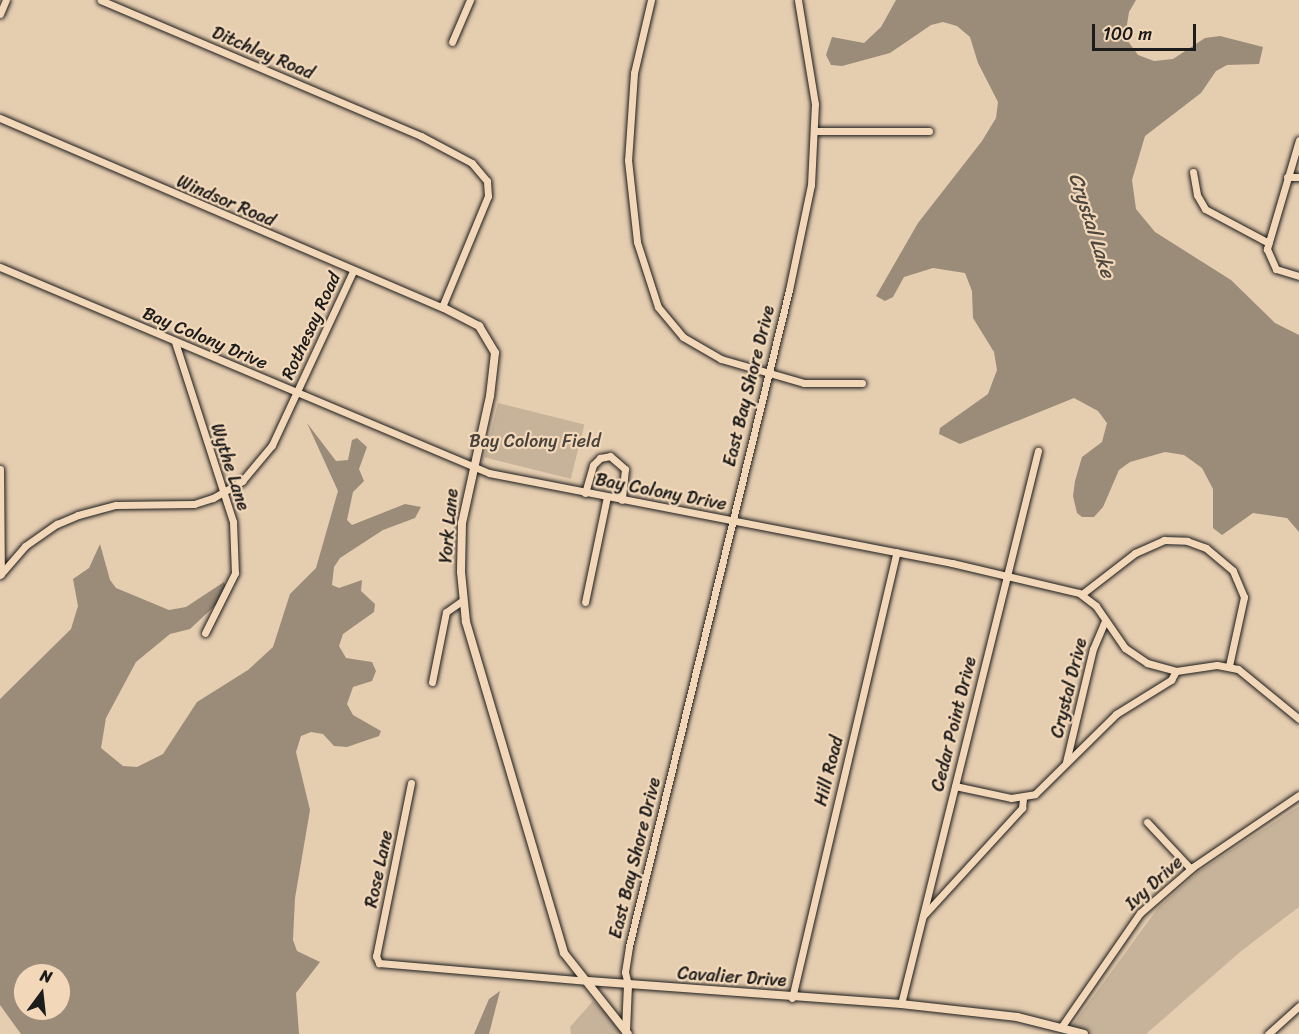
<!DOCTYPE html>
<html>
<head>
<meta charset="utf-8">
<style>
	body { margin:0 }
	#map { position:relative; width:1299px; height:1034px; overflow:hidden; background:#e5cdb0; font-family:Sriracha,sans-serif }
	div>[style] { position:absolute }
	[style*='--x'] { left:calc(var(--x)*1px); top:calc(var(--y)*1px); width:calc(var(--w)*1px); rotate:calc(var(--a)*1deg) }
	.green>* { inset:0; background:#c7b29a; transform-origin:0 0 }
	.water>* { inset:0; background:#9b8b79 }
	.roads { filter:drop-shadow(0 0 2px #1c1c1c) drop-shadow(0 0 2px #1c1c1c) }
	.minor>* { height:7px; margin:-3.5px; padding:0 3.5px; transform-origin:3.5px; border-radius:3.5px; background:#f2d8b9 }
	.tertiary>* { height:8px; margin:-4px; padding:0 4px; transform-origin:4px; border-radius:4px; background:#f2d8b9 }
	span { translate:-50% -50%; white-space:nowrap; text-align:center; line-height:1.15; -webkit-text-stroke:4.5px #f2d8b9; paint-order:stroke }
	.street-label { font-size:18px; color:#1c1c1c }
	.park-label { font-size:18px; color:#47423c }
	.water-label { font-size:20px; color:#4f4841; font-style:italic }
	.north { position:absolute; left:12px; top:962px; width:60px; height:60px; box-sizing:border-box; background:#f2d8b9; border:2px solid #9c8d7a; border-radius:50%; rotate:15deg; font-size:16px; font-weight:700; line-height:24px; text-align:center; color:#1c1c1c }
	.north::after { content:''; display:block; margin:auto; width:21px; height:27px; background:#1c1c1c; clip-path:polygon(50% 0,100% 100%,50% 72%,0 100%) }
	.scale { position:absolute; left:1092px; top:24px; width:104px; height:27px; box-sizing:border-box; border:3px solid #1c1c1c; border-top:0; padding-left:8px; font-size:18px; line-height:21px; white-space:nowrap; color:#1c1c1c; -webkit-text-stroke:4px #f2d8b9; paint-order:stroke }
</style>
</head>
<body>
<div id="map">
	<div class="green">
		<div style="left:498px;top:403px;width:89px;height:56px;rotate:14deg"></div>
		<div style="clip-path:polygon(1299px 806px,1299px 907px,1240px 952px,1146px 1034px,1066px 1034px,1158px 908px,1198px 872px)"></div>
		<div style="clip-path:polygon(593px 1001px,610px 1016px,624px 1034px,571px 1034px,570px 1027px)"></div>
	</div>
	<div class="water">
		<div style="clip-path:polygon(896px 0,1136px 0,1129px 12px,1125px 37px,1138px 55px,1154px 61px,1173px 59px,1205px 38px,1220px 36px,1263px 47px,1259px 64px,1227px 65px,1216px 71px,1201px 93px,1145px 136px,1132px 180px,1136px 209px,1155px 232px,1231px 280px,1275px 323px,1299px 335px,1299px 532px,1287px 518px,1253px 513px,1222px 535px,1213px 528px,1213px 489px,1202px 468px,1184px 455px,1165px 452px,1130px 462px,1119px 470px,1103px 507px,1094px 517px,1082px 517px,1077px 513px,1073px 496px,1075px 481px,1082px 457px,1102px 442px,1107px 423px,1098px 411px,1074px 398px,960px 444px,939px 434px,940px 428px,988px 394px,997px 370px,994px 352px,973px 318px,972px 291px,965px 273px,933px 268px,904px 277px,893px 297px,885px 301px,876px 296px,918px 223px,982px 141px,996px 118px,998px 102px,978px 63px,970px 37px,957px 26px,943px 22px,931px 25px,890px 53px,842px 66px,831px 65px,826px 55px,832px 37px,864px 43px,881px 27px)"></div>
		<div style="clip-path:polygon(evenodd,307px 423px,336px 461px,348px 460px,352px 440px,357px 438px,367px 447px,359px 469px,364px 481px,353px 492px,347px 520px,352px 525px,405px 504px,421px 507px,415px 518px,383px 530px,340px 558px,334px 567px,332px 585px,339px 588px,362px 580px,361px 591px,375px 604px,374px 612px,343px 634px,339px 646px,346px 658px,372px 662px,376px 671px,372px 681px,353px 687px,347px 704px,353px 715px,381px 731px,379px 736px,347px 747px,334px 746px,323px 734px,311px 732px,301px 736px,296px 752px,310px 810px,295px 898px,293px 940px,297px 951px,320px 962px,296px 993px,299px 1034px,21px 1034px,0 1005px,0 699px,71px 629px,78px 606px,73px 579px,89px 568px,100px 544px,110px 580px,116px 588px,169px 610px,186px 607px,224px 582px,226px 587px,221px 600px,190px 629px,170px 634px,136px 662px,106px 718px,101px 748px,123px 766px,137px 767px,163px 754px,197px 702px,248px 670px,273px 647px,290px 594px,316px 568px,338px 491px,307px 423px,24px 974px,60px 974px,60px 1010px,24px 1010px,24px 974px)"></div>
		<div style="clip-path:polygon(500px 991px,489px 1034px,474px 1034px,489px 999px)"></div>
	</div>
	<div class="roads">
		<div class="minor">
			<div style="--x:651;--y:0;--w:75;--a:103.1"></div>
			<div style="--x:634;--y:73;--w:87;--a:93.9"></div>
			<div style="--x:628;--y:160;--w:82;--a:83.7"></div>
			<div style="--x:637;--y:242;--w:68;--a:72.1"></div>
			<div style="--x:658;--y:307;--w:39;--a:50"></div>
			<div style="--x:683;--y:337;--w:44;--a:30.1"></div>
			<div style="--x:721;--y:359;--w:86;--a:16.1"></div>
			<div style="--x:804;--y:383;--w:58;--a:0"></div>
			<div style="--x:0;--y:14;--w:15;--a:-67"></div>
			<div style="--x:452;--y:42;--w:46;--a:-66.8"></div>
			<div style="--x:0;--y:118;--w:481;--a:23.2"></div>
			<div style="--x:442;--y:307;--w:120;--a:-67.5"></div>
			<div style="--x:488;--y:196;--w:15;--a:-94"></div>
			<div style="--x:487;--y:181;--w:23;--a:-130"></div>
			<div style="--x:472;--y:163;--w:58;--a:-152.1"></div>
			<div style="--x:421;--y:136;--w:348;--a:-157"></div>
			<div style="--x:814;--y:131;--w:115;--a:0"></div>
			<div style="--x:1299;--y:140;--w:114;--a:106.4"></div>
			<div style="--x:1267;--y:249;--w:22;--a:66"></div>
			<div style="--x:1276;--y:269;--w:24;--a:17"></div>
			<div style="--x:1193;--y:172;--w:23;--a:80"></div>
			<div style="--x:1197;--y:195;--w:16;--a:60"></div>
			<div style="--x:1205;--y:209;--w:72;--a:28"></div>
			<div style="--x:1287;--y:177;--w:12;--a:0"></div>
			<div style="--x:0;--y:267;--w:531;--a:22.84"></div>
			<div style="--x:489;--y:473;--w:472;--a:11"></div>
			<div style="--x:952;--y:563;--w:130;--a:13.3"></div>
			<div style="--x:1079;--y:593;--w:21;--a:37"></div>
			<div style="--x:1096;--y:606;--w:51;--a:55.4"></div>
			<div style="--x:1125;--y:648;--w:27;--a:34"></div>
			<div style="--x:1147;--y:663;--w:30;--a:15"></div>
			<div style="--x:1176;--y:671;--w:41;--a:-8.3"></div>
			<div style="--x:1217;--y:665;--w:21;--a:11"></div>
			<div style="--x:1238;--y:669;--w:79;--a:39.3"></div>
			<div style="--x:175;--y:342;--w:189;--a:72.1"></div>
			<div style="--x:233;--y:522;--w:51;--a:87.8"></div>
			<div style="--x:235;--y:573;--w:67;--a:116.6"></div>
			<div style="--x:0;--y:469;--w:105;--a:89.5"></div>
			<div style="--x:585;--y:493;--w:29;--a:-74"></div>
			<div style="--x:593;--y:465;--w:10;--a:-45"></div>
			<div style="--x:600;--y:458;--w:10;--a:-11"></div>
			<div style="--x:610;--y:456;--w:20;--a:41"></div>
			<div style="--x:625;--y:469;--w:31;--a:96"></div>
			<div style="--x:0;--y:575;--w:38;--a:-49"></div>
			<div style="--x:25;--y:546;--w:39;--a:-35"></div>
			<div style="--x:57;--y:524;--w:23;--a:-23"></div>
			<div style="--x:78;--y:515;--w:39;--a:-15"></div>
			<div style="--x:116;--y:505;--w:78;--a:-0.7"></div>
			<div style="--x:194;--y:504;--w:20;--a:-18"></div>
			<div style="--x:213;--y:498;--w:34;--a:-30"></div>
			<div style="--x:242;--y:481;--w:47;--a:-50.2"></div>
			<div style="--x:272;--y:445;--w:192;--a:-65"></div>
			<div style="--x:1082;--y:594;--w:67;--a:-37.7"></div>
			<div style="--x:1135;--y:553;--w:32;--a:-24"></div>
			<div style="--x:1164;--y:540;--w:23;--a:2"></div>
			<div style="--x:1187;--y:541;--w:20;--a:20"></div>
			<div style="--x:1206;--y:548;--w:35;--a:40"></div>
			<div style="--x:1233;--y:571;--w:28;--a:67"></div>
			<div style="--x:1244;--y:597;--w:71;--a:102.3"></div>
			<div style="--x:585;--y:602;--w:107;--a:-78.2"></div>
			<div style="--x:432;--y:682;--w:71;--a:-78.7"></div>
			<div style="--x:446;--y:612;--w:19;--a:-35"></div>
			<div style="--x:1066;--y:762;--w:116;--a:-76.6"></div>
			<div style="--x:1093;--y:649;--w:30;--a:-67"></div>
			<div style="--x:411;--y:783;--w:177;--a:101.4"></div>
			<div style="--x:376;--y:956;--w:8;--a:67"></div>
			<div style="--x:379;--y:963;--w:210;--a:4.9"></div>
			<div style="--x:955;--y:786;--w:57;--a:12.1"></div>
			<div style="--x:1011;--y:798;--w:24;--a:-9"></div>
			<div style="--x:1035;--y:794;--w:114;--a:-44.6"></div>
			<div style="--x:1116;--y:714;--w:65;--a:-31.7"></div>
			<div style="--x:1171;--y:680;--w:10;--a:-61"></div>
			<div style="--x:1147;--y:822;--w:64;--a:46.9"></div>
			<div style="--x:923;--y:916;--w:147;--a:-47.5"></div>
			<div style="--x:1022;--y:808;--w:10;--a:-84"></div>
			<div style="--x:628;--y:985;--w:13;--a:-103"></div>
			<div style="--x:625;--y:972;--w:26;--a:-81"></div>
			<div style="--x:629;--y:946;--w:675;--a:-76.29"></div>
			<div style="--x:789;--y:290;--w:107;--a:-78.2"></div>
			<div style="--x:811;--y:185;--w:81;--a:-87.2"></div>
			<div style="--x:815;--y:104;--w:105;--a:-99.3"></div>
			<div style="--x:792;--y:998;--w:458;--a:-76.8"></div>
			<div style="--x:901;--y:1004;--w:570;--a:-76.09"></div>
			<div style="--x:1062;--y:1026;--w:137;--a:-55.4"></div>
			<div style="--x:1140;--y:913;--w:70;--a:-41"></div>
			<div style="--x:1193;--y:867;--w:128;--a:-34.2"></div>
			<div style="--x:1268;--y:1034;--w:42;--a:-42.1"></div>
		</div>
		<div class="tertiary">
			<div style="--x:442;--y:307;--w:42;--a:27.2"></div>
			<div style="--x:479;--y:326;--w:31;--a:59"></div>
			<div style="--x:495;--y:353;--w:43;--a:96.6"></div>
			<div style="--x:490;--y:396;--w:130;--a:102.4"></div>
			<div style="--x:462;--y:523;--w:49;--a:91.2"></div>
			<div style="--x:461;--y:572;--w:50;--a:84.3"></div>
			<div style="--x:466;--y:622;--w:345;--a:73.5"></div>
			<div style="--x:564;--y:953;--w:103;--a:51.7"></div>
			<div style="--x:588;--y:981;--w:314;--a:4.2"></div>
			<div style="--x:901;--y:1004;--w:117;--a:6.4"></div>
			<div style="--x:1017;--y:1017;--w:69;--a:14.2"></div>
			<div style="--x:626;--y:1031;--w:46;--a:-87.5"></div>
		</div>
	</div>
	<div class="street-label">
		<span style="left:263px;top:53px;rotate:23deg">Ditchley Road</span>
		<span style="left:226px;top:201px;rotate:23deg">Windsor Road</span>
		<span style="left:311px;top:326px;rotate:-65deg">Rothesay Road</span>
		<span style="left:205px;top:338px;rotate:23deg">Bay Colony Drive</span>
		<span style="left:749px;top:386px;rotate:-76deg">East Bay Shore Drive</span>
		<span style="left:230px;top:467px;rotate:72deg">Wythe Lane</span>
		<span style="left:661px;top:492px;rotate:11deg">Bay Colony Drive</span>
		<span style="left:449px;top:526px;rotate:-85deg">York Lane</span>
		<span style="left:1069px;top:688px;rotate:-76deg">Crystal Drive</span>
		<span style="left:954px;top:724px;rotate:-76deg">Cedar Point Drive</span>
		<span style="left:829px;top:771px;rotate:-76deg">Hill Road</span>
		<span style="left:635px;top:858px;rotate:-76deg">East Bay Shore Drive</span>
		<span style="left:379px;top:869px;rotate:-78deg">Rose Lane</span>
		<span style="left:1154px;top:883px;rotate:-42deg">Ivy Drive</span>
		<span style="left:732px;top:977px;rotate:4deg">Cavalier Drive</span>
	</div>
	<div class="park-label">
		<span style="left:535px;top:441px">Bay Colony Field</span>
	</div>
	<div class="water-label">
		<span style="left:1092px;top:225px;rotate:72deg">Crystal Lake</span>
	</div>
	<div class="north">N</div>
	<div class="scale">100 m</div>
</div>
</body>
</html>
